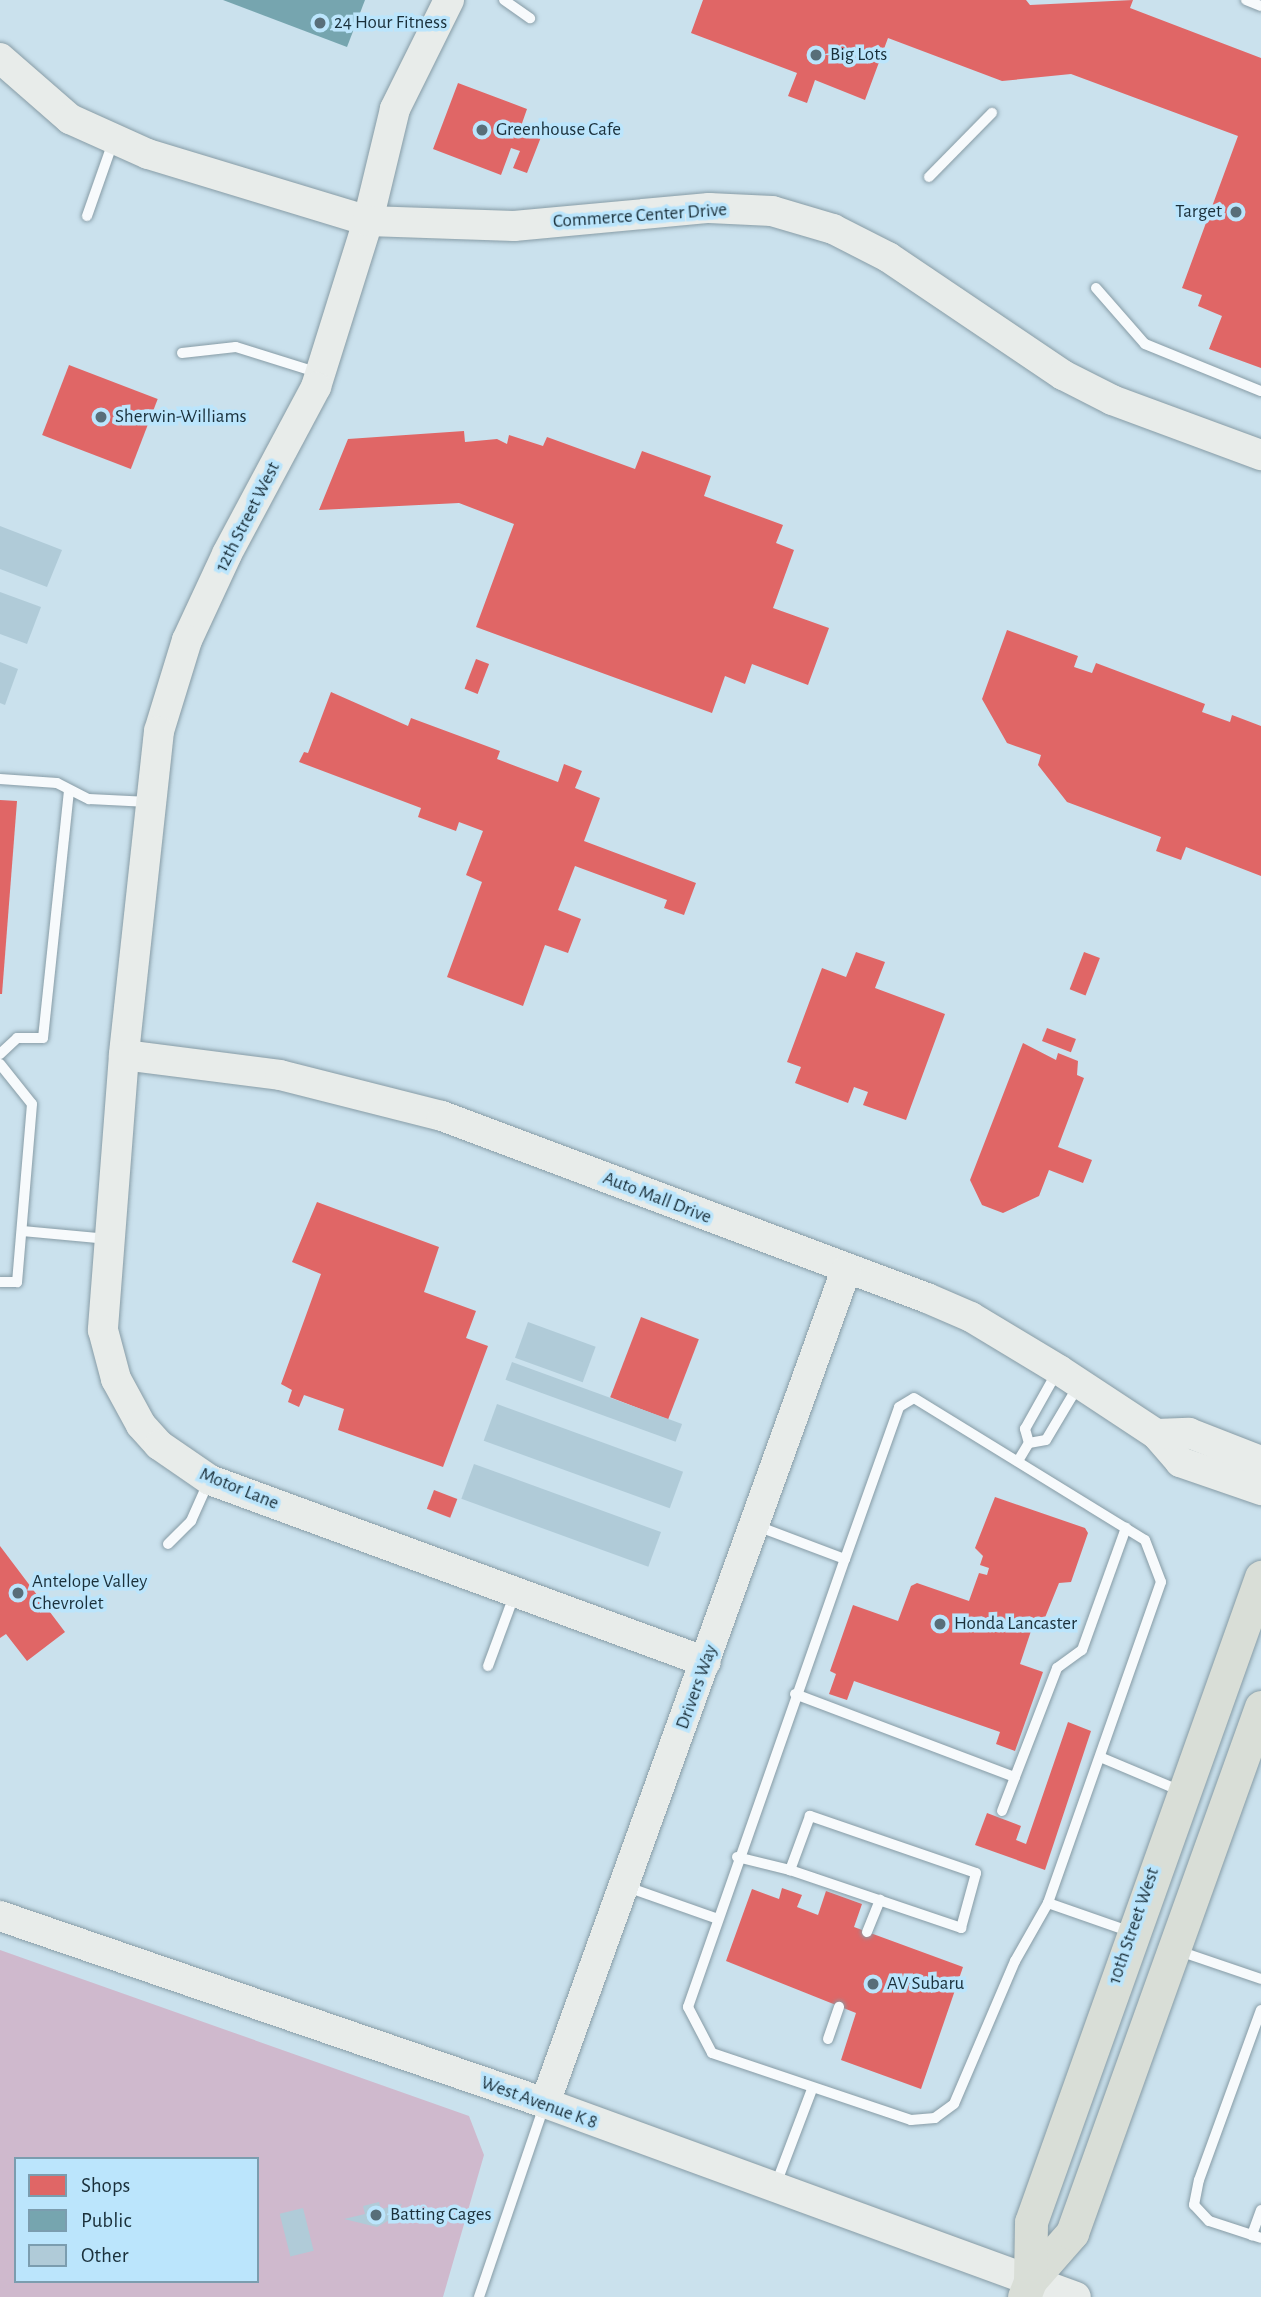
<!DOCTYPE html>
<html>
<head>
<meta charset="utf-8">
<style>
	body { margin:0 }
	#map { position:relative; width:1261px; height:2297px; overflow:hidden; background:#cae1ed; font-family:"Alegreya Sans",sans-serif }
	div>[style] { position:absolute }
	[style*='--x'] { left:calc(var(--x)*1px); top:calc(var(--y)*1px); width:calc(var(--w)*1px); rotate:calc(var(--a)*1deg) }
	.green>* { inset:0; background:#cfb9cd }
	.shops>* { inset:0; background:#e06666; transform-origin:0 0 }
	.public>* { inset:0; background:#76a5af }
	.building>* { inset:0; background:#b0cbd8; transform-origin:0 0 }
	.roads { filter:drop-shadow(0 0 2px #879ca6) drop-shadow(0 0 2px #879ca6) }
	.lane>* { height:10px; margin:-5px; padding:0 5px; transform-origin:5px; border-radius:5px; background:#f7fafc }
	.secondary>* { height:30px; margin:-15px; padding:0 15px; transform-origin:15px; border-radius:15px; background:#e8ecea }
	.primary>* { height:33px; margin:-16.5px; padding:0 16.5px; transform-origin:16.5px; border-radius:16.5px; background:#d9ded7 }
	.dots>* { width:19px; height:19px; translate:-50% -50%; box-sizing:border-box; border:4px solid #bbe5fc; border-radius:50% }
	span { translate:-50% -50%; white-space:nowrap; text-align:center; line-height:1.15; -webkit-text-stroke:7px #bbe5fc; paint-order:stroke }
	.poi-label { font-size:19px; color:#1a303b }
	.left { translate:0 -50%; text-align:left }
	.right { translate:-100% -50%; text-align:right }
	.street-label { font-size:19px; color:#1a303b }
	.legend { position:absolute; left:14px; top:2157px; width:245px; height:126px; box-sizing:border-box; background:#bbe5fc; border:2px solid #7b9daf; margin:0; padding:9px 12px; list-style:none; font-size:21px; color:#1a303b }
	.legend li { display:flex; align-items:center; gap:14px; height:35px }
	.legend b { width:35px; border:2px solid #7b9daf }
</style>
</head>
<body>
<div id="map">
	<div class="green">
		<div style="clip-path:polygon(evenodd,0 1950px,469px 2116px,484px 2155px,443px 2297px,0 2297px,0 1950px,16px 2159px,257px 2159px,257px 2281px,16px 2281px,16px 2159px)"></div>
	</div>
	<div class="shops">
		<div style="clip-path:polygon(703px 0,1026px 0,1030px 5px,1133px 0,1130px 8px,1261px 58px,1261px 368px,1209px 349px,1222px 316px,1198px 306px,1202px 295px,1182px 288px,1238px 136px,1071px 74px,1002px 81px,888px 38px,865px 100px,815px 80px,807px 103px,788px 96px,797px 73px,691px 33px)"></div>
		<div style="clip-path:polygon(458px 83px,527px 109px,520px 129px,541px 137px,527px 173px,513px 168px,520px 151px,511px 148px,501px 175px,433px 149px)"></div>
		<div style="left:69px;top:365px;width:95px;height:75px;rotate:21deg"></div>
		<div style="clip-path:polygon(464px 431px,465px 442px,497px 439px,507px 444px,509px 435px,543px 446px,547px 437px,635px 469px,642px 451px,711px 476px,704px 496px,783px 525px,776px 543px,794px 550px,773px 608px,829px 628px,808px 685px,752px 664px,745px 684px,725px 676px,712px 713px,476px 627px,514px 524px,459px 503px,319px 510px,348px 439px)"></div>
		<div style="clip-path:polygon(1007px 630px,1078px 656px,1074px 667px,1092px 673px,1096px 663px,1205px 704px,1202px 712px,1230px 722px,1232px 715px,1261px 726px,1261px 876px,1186px 847px,1181px 860px,1156px 851px,1161px 837px,1067px 802px,1038px 765px,1041px 755px,1007px 743px,982px 699px)"></div>
		<div style="left:476px;top:659px;width:14px;height:32px;rotate:21deg"></div>
		<div style="clip-path:polygon(331px 692px,408px 726px,411px 718px,500px 751px,497px 759px,558px 782px,564px 764px,582px 771px,575px 788px,600px 798px,584px 841px,696px 883px,684px 915px,664px 908px,667px 900px,575px 866px,558px 910px,581px 919px,568px 953px,545px 945px,523px 1006px,447px 977px,482px 882px,466px 875px,483px 831px,459px 822px,456px 831px,418px 817px,421px 808px,299px 762px,304px 752px,308px 753px)"></div>
		<div style="clip-path:polygon(0 800px,17px 801px,2px 994px,0 994px)"></div>
		<div style="clip-path:polygon(856px 952px,885px 962px,875px 988px,945px 1014px,906px 1120px,863px 1105px,868px 1092px,854px 1087px,848px 1103px,795px 1083px,801px 1067px,787px 1062px,822px 968px,846px 977px)"></div>
		<div style="left:1084px;top:952px;width:17px;height:40px;rotate:21deg"></div>
		<div style="left:1047px;top:1028px;width:31px;height:14px;rotate:21deg"></div>
		<div style="clip-path:polygon(1023px 1043px,1056px 1060px,1058px 1053px,1078px 1061px,1077px 1075px,1084px 1078px,1058px 1147px,1092px 1160px,1083px 1183px,1049px 1170px,1039px 1196px,1003px 1213px,982px 1205px,970px 1180px)"></div>
		<div style="clip-path:polygon(317px 1202px,439px 1247px,424px 1292px,476px 1311px,466px 1338px,488px 1346px,443px 1467px,338px 1430px,344px 1409px,304px 1395px,299px 1407px,288px 1402px,292px 1390px,281px 1384px,321px 1274px,292px 1262px)"></div>
		<div style="left:641px;top:1317px;width:62px;height:86px;rotate:21deg"></div>
		<div style="left:434px;top:1490px;width:25px;height:20px;rotate:21deg"></div>
		<div style="clip-path:polygon(995px 1497px,1085px 1528px,1088px 1533px,1071px 1582px,1059px 1583px,1042px 1625px,1034px 1622px,1020px 1664px,1043px 1672px,1015px 1751px,996px 1744px,1000px 1732px,854px 1681px,847px 1700px,829px 1694px,836px 1674px,830px 1671px,853px 1605px,898px 1621px,911px 1586px,917px 1583px,969px 1601px,979px 1573px,987px 1575px,989px 1568px,980px 1565px,983px 1556px,975px 1548px)"></div>
		<div style="clip-path:polygon(0 1546px,65px 1632px,27px 1661px,6px 1634px,0 1638px)"></div>
		<div style="clip-path:polygon(1068px 1722px,1091px 1731px,1045px 1870px,975px 1845px,987px 1813px,1021px 1826px,1016px 1840px,1026px 1844px)"></div>
		<div style="clip-path:polygon(782px 1888px,802px 1895px,797px 1907px,818px 1915px,826px 1891px,862px 1904px,854px 1927px,963px 1967px,921px 2089px,841px 2060px,856px 2013px,726px 1961px,752px 1889px,779px 1899px)"></div>
	</div>
	<div class="public">
		<div style="clip-path:polygon(223px 0,365px 0,347px 47px)"></div>
	</div>
	<div class="building">
		<div style="clip-path:polygon(0 526px,62px 550px,47px 587px,0 569px)"></div>
		<div style="clip-path:polygon(0 592px,41px 607px,27px 644px,0 634px)"></div>
		<div style="clip-path:polygon(0 662px,18px 669px,5px 705px,0 703px)"></div>
		<div style="left:528px;top:1322px;width:72px;height:38px;rotate:20deg"></div>
		<div style="left:512px;top:1362px;width:181px;height:19px;rotate:20deg"></div>
		<div style="left:497px;top:1404px;width:198px;height:39px;rotate:20deg"></div>
		<div style="left:474px;top:1464px;width:199px;height:37px;rotate:20deg"></div>
		<div style="clip-path:polygon(379px 2202px,381px 2209px,402px 2204px,393px 2218px,377px 2227px,344px 2219px,365px 2214px,363px 2206px)"></div>
		<div style="left:303px;top:2208px;width:44px;height:24px;rotate:76deg"></div>
	</div>
	<div class="roads">
		<div class="lane">
			<div style="--x:504;--y:0;--w:32;--a:35"></div>
			<div style="--x:1246;--y:0;--w:16;--a:22"></div>
			<div style="--x:929;--y:177;--w:90;--a:-45.5"></div>
			<div style="--x:87;--y:216;--w:78;--a:-70.6"></div>
			<div style="--x:1096;--y:288;--w:74;--a:48.8"></div>
			<div style="--x:1145;--y:344;--w:125;--a:22.1"></div>
			<div style="--x:182;--y:353;--w:54;--a:-6.3"></div>
			<div style="--x:236;--y:347;--w:87;--a:17.4"></div>
			<div style="--x:0;--y:779;--w:57;--a:4"></div>
			<div style="--x:57;--y:783;--w:36;--a:27"></div>
			<div style="--x:89;--y:799;--w:60;--a:2.9"></div>
			<div style="--x:0;--y:1054;--w:23;--a:-43"></div>
			<div style="--x:17;--y:1038;--w:26;--a:0"></div>
			<div style="--x:43;--y:1038;--w:248;--a:-84"></div>
			<div style="--x:0;--y:1064;--w:51;--a:51.3"></div>
			<div style="--x:32;--y:1104;--w:179;--a:94.8"></div>
			<div style="--x:17;--y:1282;--w:17;--a:180"></div>
			<div style="--x:22;--y:1231;--w:87;--a:5.3"></div>
			<div style="--x:1029;--y:1443;--w:17;--a:-10"></div>
			<div style="--x:1046;--y:1440;--w:63;--a:-59.3"></div>
			<div style="--x:1018;--y:1461;--w:21;--a:-59"></div>
			<div style="--x:1029;--y:1443;--w:15;--a:-106"></div>
			<div style="--x:1025;--y:1429;--w:65;--a:-60.7"></div>
			<div style="--x:757;--y:1526;--w:94;--a:20.6"></div>
			<div style="--x:845;--y:1559;--w:161;--a:-70.4"></div>
			<div style="--x:899;--y:1407;--w:17;--a:-31"></div>
			<div style="--x:914;--y:1398;--w:271;--a:31.6"></div>
			<div style="--x:1145;--y:1540;--w:45;--a:69.1"></div>
			<div style="--x:1161;--y:1582;--w:340;--a:109.4"></div>
			<div style="--x:1048;--y:1903;--w:67;--a:119.6"></div>
			<div style="--x:1015;--y:1961;--w:155;--a:113.1"></div>
			<div style="--x:954;--y:2104;--w:24;--a:144"></div>
			<div style="--x:935;--y:2118;--w:24;--a:175"></div>
			<div style="--x:911;--y:2120;--w:210;--a:-161.4"></div>
			<div style="--x:712;--y:2053;--w:52;--a:-117.6"></div>
			<div style="--x:688;--y:2007;--w:475;--a:-70.7"></div>
			<div style="--x:168;--y:1544;--w:33;--a:-45"></div>
			<div style="--x:191;--y:1521;--w:42;--a:-65.9"></div>
			<div style="--x:488;--y:1666;--w:78;--a:-69.7"></div>
			<div style="--x:795;--y:1694;--w:235;--a:20.7"></div>
			<div style="--x:1015;--y:1777;--w:117;--a:-68.9"></div>
			<div style="--x:1057;--y:1668;--w:31;--a:-36"></div>
			<div style="--x:1082;--y:1650;--w:130;--a:-70.2"></div>
			<div style="--x:1100;--y:1757;--w:88;--a:22.8"></div>
			<div style="--x:1002;--y:1811;--w:36;--a:-69"></div>
			<div style="--x:737;--y:1857;--w:55;--a:13.8"></div>
			<div style="--x:790;--y:1870;--w:181;--a:18.7"></div>
			<div style="--x:961;--y:1928;--w:57;--a:-74.7"></div>
			<div style="--x:976;--y:1873;--w:176;--a:-161"></div>
			<div style="--x:810;--y:1816;--w:58;--a:110.3"></div>
			<div style="--x:627;--y:1887;--w:96;--a:19.4"></div>
			<div style="--x:1048;--y:1903;--w:88;--a:19.3"></div>
			<div style="--x:867;--y:1932;--w:35;--a:-68"></div>
			<div style="--x:1176;--y:1950;--w:90;--a:18.8"></div>
			<div style="--x:828;--y:2039;--w:34;--a:-71"></div>
			<div style="--x:776;--y:2184;--w:102;--a:-69.2"></div>
			<div style="--x:1261;--y:2210;--w:27;--a:110"></div>
			<div style="--x:1252;--y:2235;--w:9;--a:18"></div>
			<div style="--x:1252;--y:2235;--w:45;--a:-162"></div>
			<div style="--x:1209;--y:2221;--w:22;--a:-133"></div>
			<div style="--x:1194;--y:2205;--w:25;--a:-79"></div>
			<div style="--x:1199;--y:2180;--w:181;--a:-70"></div>
			<div style="--x:479;--y:2297;--w:202;--a:-71.2"></div>
		</div>
		<div class="secondary">
			<div style="--x:449;--y:0;--w:122;--a:116.4"></div>
			<div style="--x:395;--y:109;--w:115;--a:103.6"></div>
			<div style="--x:368;--y:221;--w:174;--a:107.4"></div>
			<div style="--x:316;--y:387;--w:189;--a:118.1"></div>
			<div style="--x:227;--y:554;--w:95;--a:114.9"></div>
			<div style="--x:187;--y:640;--w:95;--a:107.1"></div>
			<div style="--x:159;--y:731;--w:326;--a:96.2"></div>
			<div style="--x:124;--y:1055;--w:276;--a:94.4"></div>
			<div style="--x:103;--y:1330;--w:51;--a:75.1"></div>
			<div style="--x:116;--y:1379;--w:52;--a:61.5"></div>
			<div style="--x:141;--y:1425;--w:27;--a:48"></div>
			<div style="--x:159;--y:1445;--w:62;--a:34.5"></div>
			<div style="--x:210;--y:1480;--w:528;--a:20.15"></div>
			<div style="--x:0;--y:58;--w:93;--a:41.1"></div>
			<div style="--x:70;--y:119;--w:85;--a:24.2"></div>
			<div style="--x:148;--y:154;--w:230;--a:16.9"></div>
			<div style="--x:368;--y:221;--w:146;--a:2"></div>
			<div style="--x:514;--y:226;--w:196;--a:-5.3"></div>
			<div style="--x:709;--y:208;--w:63;--a:2.7"></div>
			<div style="--x:772;--y:211;--w:64;--a:16.4"></div>
			<div style="--x:833;--y:229;--w:62;--a:27"></div>
			<div style="--x:888;--y:257;--w:211;--a:34"></div>
			<div style="--x:1063;--y:375;--w:55;--a:27"></div>
			<div style="--x:1112;--y:400;--w:159;--a:20.3"></div>
			<div style="--x:124;--y:1055;--w:157;--a:7.3"></div>
			<div style="--x:280;--y:1075;--w:167;--a:14.2"></div>
			<div style="--x:442;--y:1116;--w:518;--a:20.57"></div>
			<div style="--x:927;--y:1298;--w:48;--a:23.4"></div>
			<div style="--x:971;--y:1317;--w:103;--a:31.1"></div>
			<div style="--x:1059;--y:1370;--w:116;--a:33.4"></div>
			<div style="--x:1156;--y:1434;--w:37;--a:49"></div>
			<div style="--x:1180;--y:1462;--w:86;--a:19.1"></div>
			<div style="--x:1156;--y:1434;--w:33;--a:-2"></div>
			<div style="--x:1189;--y:1433;--w:77;--a:21.3"></div>
			<div style="--x:0;--y:1916;--w:576;--a:18.94"></div>
			<div style="--x:545;--y:2103;--w:565;--a:20.07"></div>
			<div style="--x:545;--y:2103;--w:886;--a:-70.13"></div>
		</div>
		<div class="primary">
			<div style="--x:1030;--y:2281;--w:64;--a:-48.8"></div>
			<div style="--x:1072;--y:2233;--w:559;--a:-70.24"></div>
			<div style="--x:1024;--y:2297;--w:17;--a:-69"></div>
			<div style="--x:1030;--y:2281;--w:59;--a:-89"></div>
			<div style="--x:1031;--y:2222;--w:685;--a:-70.37"></div>
		</div>
	</div>
	<div class="dots">
		<div style="left:320px;top:23px;background:#586e79"></div>
		<div style="left:816px;top:55px;background:#586e79"></div>
		<div style="left:482px;top:130px;background:#586e79"></div>
		<div style="left:1236px;top:212px;background:#586e79"></div>
		<div style="left:101px;top:417px;background:#586e79"></div>
		<div style="left:18px;top:1593px;background:#586e79"></div>
		<div style="left:940px;top:1624px;background:#586e79"></div>
		<div style="left:873px;top:1984px;background:#586e79"></div>
		<div style="left:376px;top:2215px;background:#586e79"></div>
	</div>
	<div class="poi-label">
		<span class="left" style="left:334px;top:23px">24 Hour Fitness</span>
		<span class="left" style="left:830px;top:55px">Big Lots</span>
		<span class="left" style="left:496px;top:130px">Greenhouse Cafe</span>
		<span class="right" style="left:1222px;top:212px">Target</span>
		<span class="left" style="left:115px;top:417px">Sherwin-Williams</span>
		<span class="left" style="left:32px;top:1593px">Antelope Valley<br>Chevrolet</span>
		<span class="left" style="left:954px;top:1624px">Honda Lancaster</span>
		<span class="left" style="left:887px;top:1984px">AV Subaru</span>
		<span class="left" style="left:390px;top:2215px">Batting Cages</span>
	</div>
	<div class="street-label">
		<span style="left:640px;top:216px;rotate:-4deg">Commerce Center Drive</span>
		<span style="left:248px;top:517px;rotate:-63deg">12th Street West</span>
		<span style="left:657px;top:1198px;rotate:21deg">Auto Mall Drive</span>
		<span style="left:239px;top:1489px;rotate:22deg">Motor Lane</span>
		<span style="left:697px;top:1687px;rotate:-70deg">Drivers Way</span>
		<span style="left:1134px;top:1926px;rotate:-71deg">10th Street West</span>
		<span style="left:539px;top:2103px;rotate:20deg">West Avenue K 8</span>
	</div>
	<ul class="legend">
	<li><b style="height:19px;background:#e06666"></b>Shops</li>
	<li><b style="height:19px;background:#76a5af"></b>Public</li>
	<li><b style="height:19px;background:#b0cbd8"></b>Other</li>
	</ul>
</div>
</body>
</html>
